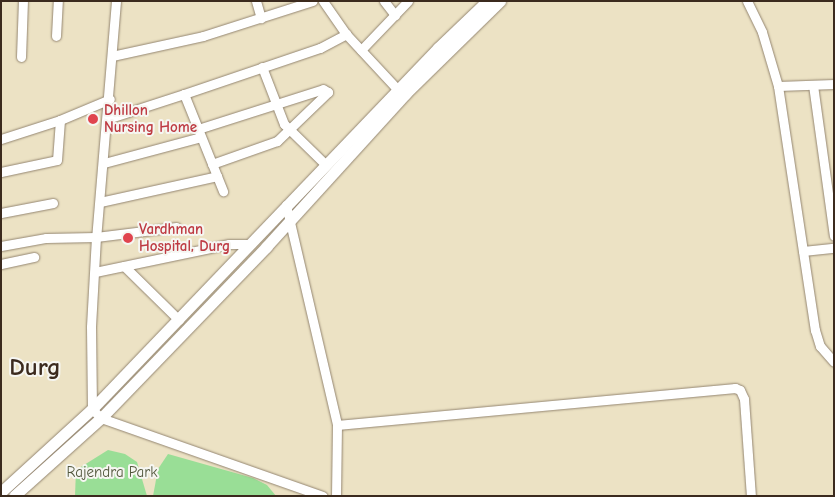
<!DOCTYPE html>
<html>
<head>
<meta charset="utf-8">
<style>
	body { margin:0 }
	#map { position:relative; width:835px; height:497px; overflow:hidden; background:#ece2c4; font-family:"Comic Neue",sans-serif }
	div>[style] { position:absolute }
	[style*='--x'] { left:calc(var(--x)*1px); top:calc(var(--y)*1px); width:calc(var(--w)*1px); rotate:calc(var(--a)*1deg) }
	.green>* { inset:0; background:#99de96 }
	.roads { filter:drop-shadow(0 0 1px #948671) drop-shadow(0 0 1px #948671) }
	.minor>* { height:9px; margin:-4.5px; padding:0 4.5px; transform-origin:4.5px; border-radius:4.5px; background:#fff }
	.major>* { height:11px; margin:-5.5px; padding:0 5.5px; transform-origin:5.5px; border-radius:5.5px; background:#fff }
	.dots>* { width:14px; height:14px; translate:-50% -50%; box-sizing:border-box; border:2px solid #f6f6f2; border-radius:50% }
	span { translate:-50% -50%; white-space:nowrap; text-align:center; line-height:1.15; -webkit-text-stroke:4px #f6f6f2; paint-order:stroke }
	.health-label { font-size:15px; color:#be3a42; font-weight:700 }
	.left { translate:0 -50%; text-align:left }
	.park-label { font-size:15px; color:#52573c }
	.town-label { font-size:25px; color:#3b2a1e; font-weight:700 }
	.frame { position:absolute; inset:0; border:2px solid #3b2a1e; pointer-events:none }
</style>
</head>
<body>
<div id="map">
	<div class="green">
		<div style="clip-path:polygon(108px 450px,125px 454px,137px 462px,147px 496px,75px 496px,76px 470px)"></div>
		<div style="clip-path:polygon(168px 454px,253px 478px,267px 485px,276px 496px,153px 496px,158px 469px)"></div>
	</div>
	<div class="roads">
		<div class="minor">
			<div style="--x:116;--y:1;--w:237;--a:94.8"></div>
			<div style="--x:96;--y:237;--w:90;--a:93.2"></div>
			<div style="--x:91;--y:327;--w:82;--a:89.3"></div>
			<div style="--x:92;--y:409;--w:13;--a:45"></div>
			<div style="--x:101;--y:418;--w:235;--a:19.4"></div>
			<div style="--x:256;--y:1;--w:18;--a:74"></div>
			<div style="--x:323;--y:1;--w:40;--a:55.1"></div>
			<div style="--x:346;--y:34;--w:76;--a:47.1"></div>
			<div style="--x:384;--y:1;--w:18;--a:52"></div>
			<div style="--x:747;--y:1;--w:34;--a:64"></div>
			<div style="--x:762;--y:32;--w:56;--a:73.5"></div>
			<div style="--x:778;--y:86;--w:247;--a:81.4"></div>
			<div style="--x:815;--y:330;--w:17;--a:73"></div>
			<div style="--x:820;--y:346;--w:21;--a:49"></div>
			<div style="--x:56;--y:36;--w:35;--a:-87"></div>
			<div style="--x:361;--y:50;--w:68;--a:-46.2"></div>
			<div style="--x:112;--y:56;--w:93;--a:-12.4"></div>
			<div style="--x:203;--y:36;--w:115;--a:-17.7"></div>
			<div style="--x:21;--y:57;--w:56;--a:-88"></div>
			<div style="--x:262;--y:67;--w:61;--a:68.9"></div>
			<div style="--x:284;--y:124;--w:59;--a:44.3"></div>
			<div style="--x:813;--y:85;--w:152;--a:82.1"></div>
			<div style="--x:778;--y:86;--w:56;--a:-2"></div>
			<div style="--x:184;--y:94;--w:144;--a:-18.7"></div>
			<div style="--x:320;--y:48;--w:30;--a:-28"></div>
			<div style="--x:107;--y:119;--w:81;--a:-18"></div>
			<div style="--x:184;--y:94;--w:105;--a:68.1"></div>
			<div style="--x:198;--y:129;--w:131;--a:-17.7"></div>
			<div style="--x:323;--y:89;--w:6;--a:31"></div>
			<div style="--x:328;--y:92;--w:71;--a:136.1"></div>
			<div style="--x:277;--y:141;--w:69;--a:160.5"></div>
			<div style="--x:1;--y:139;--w:62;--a:-17.9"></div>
			<div style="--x:60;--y:120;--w:54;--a:-22.8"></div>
			<div style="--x:104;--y:163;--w:100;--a:-15"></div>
			<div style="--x:1;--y:172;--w:57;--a:-12.1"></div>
			<div style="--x:57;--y:160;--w:40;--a:-85.7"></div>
			<div style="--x:100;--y:202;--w:120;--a:-12.5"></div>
			<div style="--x:286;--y:205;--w:226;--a:76.9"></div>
			<div style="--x:337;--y:425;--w:71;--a:90.8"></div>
			<div style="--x:1;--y:213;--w:53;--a:-10.9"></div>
			<div style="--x:1;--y:246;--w:46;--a:-10.1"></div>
			<div style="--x:46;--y:238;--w:50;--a:-1.1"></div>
			<div style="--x:96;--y:237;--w:81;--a:-7.1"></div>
			<div style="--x:803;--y:251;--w:31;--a:-6"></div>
			<div style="--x:1;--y:264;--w:34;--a:-12"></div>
			<div style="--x:124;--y:266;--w:77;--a:44.5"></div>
			<div style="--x:95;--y:272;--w:137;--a:-11.8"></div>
			<div style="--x:229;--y:244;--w:22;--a:0"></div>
			<div style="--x:337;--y:425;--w:400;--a:-5.3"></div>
			<div style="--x:735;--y:388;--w:5;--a:22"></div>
			<div style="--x:740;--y:390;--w:10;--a:66"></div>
			<div style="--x:744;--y:399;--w:97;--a:85.9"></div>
		</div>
		<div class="major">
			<div style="--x:1;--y:492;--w:123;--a:-42.4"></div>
			<div style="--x:92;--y:409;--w:500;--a:-46.22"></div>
			<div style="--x:438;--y:48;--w:68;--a:-43.8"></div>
			<div style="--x:14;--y:496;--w:117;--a:-41.9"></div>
			<div style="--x:101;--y:418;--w:238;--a:-46"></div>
			<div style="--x:266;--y:247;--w:207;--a:-47.7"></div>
			<div style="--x:405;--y:94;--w:133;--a:-44.4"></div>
		</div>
	</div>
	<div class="dots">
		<div style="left:93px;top:119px;background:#e0444e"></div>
		<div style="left:128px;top:238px;background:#e0444e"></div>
	</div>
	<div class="health-label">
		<span class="left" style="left:104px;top:119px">Dhillon<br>Nursing Home</span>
		<span class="left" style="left:139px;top:238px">Vardhman<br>Hospital, Durg</span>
	</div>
	<div class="park-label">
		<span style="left:112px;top:473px">Rajendra Park</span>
	</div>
	<div class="town-label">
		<span style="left:35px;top:367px">Durg</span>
	</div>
	<div class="frame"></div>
</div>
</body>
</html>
